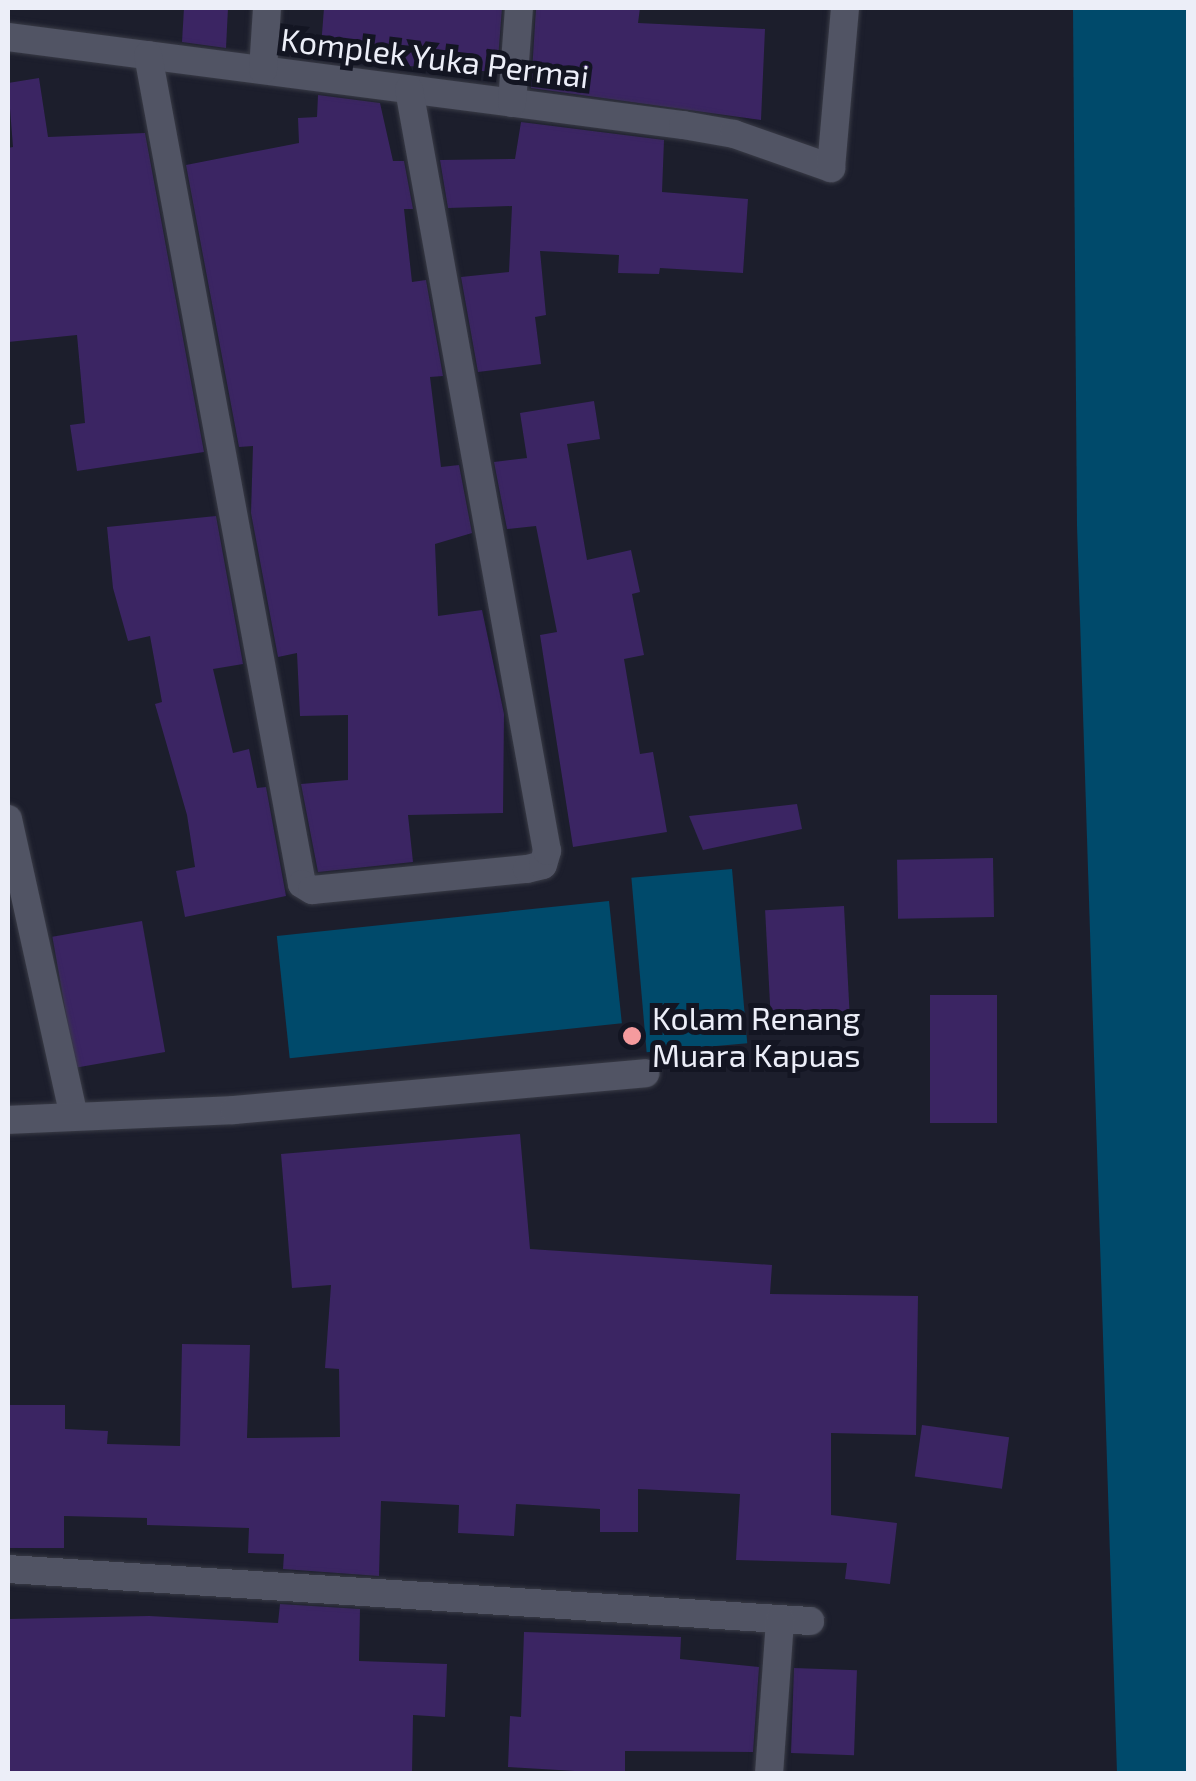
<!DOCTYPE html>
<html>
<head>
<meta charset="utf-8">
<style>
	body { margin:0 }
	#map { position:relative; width:1196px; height:1781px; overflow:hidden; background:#1c1e2c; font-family:"Exo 2",sans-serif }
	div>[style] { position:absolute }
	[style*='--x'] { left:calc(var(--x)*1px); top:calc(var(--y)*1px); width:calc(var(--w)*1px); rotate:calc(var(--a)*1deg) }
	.water>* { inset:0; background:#004a6b; transform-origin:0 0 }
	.building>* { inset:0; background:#3b2563; transform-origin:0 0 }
	.roads { filter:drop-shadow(0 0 2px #393b46) drop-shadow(0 0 2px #393b46) }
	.minor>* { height:28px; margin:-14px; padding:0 14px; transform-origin:14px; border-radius:14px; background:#515464 }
	.dots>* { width:28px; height:28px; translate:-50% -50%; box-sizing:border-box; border:5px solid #131522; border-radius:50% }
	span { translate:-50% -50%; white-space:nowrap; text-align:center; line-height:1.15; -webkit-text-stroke:10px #131522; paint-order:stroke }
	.street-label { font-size:32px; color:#eceef8 }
	.poi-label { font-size:32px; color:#eceef8 }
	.left { translate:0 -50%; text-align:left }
	.frame { position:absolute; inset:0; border:10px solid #eceef8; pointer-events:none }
</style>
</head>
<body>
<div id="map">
	<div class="water">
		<div style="clip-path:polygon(1073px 8px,1188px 8px,1188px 1773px,1117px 1773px,1077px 526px)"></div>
		<div style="left:732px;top:869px;width:175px;height:101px;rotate:85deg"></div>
		<div style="left:609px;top:901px;width:123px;height:334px;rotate:84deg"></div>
	</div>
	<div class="building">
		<div style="clip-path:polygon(184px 8px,228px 8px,226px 48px,182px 42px)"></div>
		<div style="clip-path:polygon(324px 8px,502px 8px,497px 72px,320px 60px)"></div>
		<div style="clip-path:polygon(536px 8px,640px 8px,638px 23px,765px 29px,761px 120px,531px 88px)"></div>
		<div style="clip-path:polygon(39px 78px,48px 137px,145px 133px,204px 452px,77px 471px,70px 425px,85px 423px,77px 335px,8px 342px,8px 148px,13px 147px,8px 83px)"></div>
		<div style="clip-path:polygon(318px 95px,380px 103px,393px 161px,404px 161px,413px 209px,404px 209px,412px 282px,426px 280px,443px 376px,430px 377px,441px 467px,459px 465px,472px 533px,435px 544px,438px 616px,482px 610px,504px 714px,503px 813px,408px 815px,413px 862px,318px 872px,301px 784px,348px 780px,348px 715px,300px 716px,297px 653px,278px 657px,251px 513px,253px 446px,239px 447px,186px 165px,299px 143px,298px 118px,317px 117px)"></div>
		<div style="clip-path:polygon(521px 122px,664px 140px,662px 192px,748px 199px,743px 273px,660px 268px,659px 274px,618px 273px,619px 255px,540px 251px,546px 315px,535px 317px,541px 364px,478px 372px,461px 277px,509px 272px,512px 206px,448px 208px,440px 160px,515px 159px)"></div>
		<div style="clip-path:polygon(594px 401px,600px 439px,567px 444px,587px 560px,631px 550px,640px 592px,632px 594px,644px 655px,624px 659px,640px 754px,653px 752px,667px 832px,573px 847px,540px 635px,557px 632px,536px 526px,507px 529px,494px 462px,527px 458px,520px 413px)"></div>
		<div style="clip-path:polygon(216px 516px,243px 664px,213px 669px,233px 753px,249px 749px,257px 788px,266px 787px,286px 896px,185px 917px,176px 871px,195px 867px,187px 815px,155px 704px,162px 702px,150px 636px,128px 641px,113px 588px,107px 527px)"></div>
		<div style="clip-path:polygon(797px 804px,802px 829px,703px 850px,689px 816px)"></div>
		<div style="left:993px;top:858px;width:59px;height:96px;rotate:89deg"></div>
		<div style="left:844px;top:906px;width:119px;height:79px;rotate:87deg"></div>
		<div style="left:142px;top:921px;width:133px;height:91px;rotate:80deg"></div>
		<div style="left:930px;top:995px;width:67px;height:128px"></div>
		<div style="clip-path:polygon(520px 1134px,530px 1249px,772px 1265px,770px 1294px,918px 1296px,916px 1435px,831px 1433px,831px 1515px,897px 1523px,890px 1584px,845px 1579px,847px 1563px,736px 1560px,740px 1494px,638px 1489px,638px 1532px,600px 1532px,600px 1509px,516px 1504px,514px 1536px,458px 1533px,459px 1505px,381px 1501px,379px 1576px,283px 1569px,284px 1554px,248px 1553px,249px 1528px,147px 1525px,147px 1518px,64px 1516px,64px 1548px,8px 1548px,8px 1405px,65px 1405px,65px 1429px,108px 1431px,107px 1444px,180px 1446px,182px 1344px,250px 1345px,247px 1438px,340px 1437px,339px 1369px,325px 1368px,331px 1285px,292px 1288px,281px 1154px)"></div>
		<div style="left:922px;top:1425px;width:88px;height:52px;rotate:8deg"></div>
		<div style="clip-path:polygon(280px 1604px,360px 1609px,359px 1661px,447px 1664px,445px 1717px,413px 1715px,412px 1774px,8px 1774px,8px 1619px,149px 1616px,278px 1623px)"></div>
		<div style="clip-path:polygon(524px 1632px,681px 1637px,680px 1659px,759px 1667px,753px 1752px,625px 1751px,625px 1774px,508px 1767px,510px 1716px,521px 1717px)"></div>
		<div style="left:794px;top:1668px;width:63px;height:85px;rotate:2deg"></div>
	</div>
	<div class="roads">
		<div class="minor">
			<div style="--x:8;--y:37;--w:681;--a:7.43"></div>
			<div style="--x:683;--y:125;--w:52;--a:10"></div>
			<div style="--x:734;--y:134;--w:103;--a:19.3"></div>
			<div style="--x:831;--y:168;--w:161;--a:-85"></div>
			<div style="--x:148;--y:55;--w:843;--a:79.48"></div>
			<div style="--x:302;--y:884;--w:12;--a:31"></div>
			<div style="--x:312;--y:890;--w:216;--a:-5.6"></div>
			<div style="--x:527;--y:869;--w:16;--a:-14"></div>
			<div style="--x:543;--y:865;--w:15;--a:-74"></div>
			<div style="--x:547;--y:851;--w:774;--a:-100.27"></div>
			<div style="--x:263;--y:70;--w:62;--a:-86.3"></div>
			<div style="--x:512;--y:103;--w:95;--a:-85.8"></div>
			<div style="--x:8;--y:819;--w:304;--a:77.5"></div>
			<div style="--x:8;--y:1120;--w:226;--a:-2.5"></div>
			<div style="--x:234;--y:1110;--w:413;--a:-5.1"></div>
			<div style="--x:8;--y:1569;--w:804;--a:3.71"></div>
			<div style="--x:769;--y:1774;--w:155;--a:-85.9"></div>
		</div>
	</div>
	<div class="dots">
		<div style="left:632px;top:1036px;background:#f59b9e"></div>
	</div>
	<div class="street-label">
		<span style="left:435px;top:57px;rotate:7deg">Komplek Yuka Permai</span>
	</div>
	<div class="poi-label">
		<span class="left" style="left:652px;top:1036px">Kolam Renang<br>Muara Kapuas</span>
	</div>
	<div class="frame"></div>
</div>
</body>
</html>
